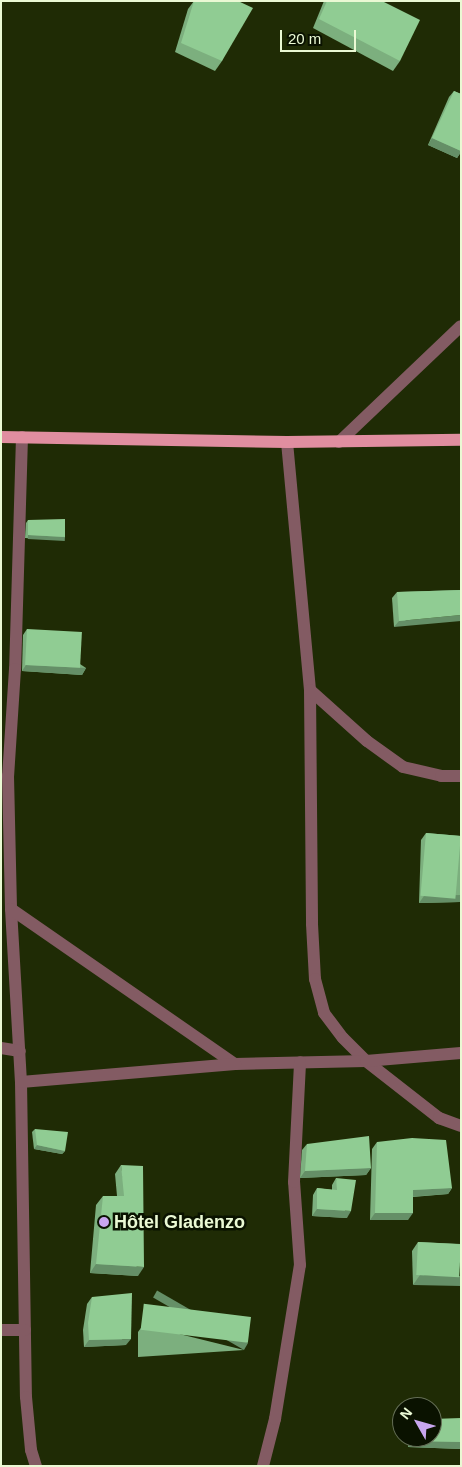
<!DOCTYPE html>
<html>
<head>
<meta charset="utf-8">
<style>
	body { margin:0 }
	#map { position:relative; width:462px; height:1467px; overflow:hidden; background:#1f2b05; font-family:Arial,sans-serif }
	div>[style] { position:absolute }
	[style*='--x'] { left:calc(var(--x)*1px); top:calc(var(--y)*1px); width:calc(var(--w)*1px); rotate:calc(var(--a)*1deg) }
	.minor>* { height:12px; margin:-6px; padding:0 6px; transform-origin:6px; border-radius:6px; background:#835b63 }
	.major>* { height:12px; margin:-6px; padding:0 6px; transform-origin:6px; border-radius:6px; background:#e08ea0 }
	.wall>* { inset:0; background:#7caf7e }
	.shaded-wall>* { inset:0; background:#658f67; transform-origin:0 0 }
	.building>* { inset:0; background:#90cc93; transform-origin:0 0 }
	.dots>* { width:14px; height:14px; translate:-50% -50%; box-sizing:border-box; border:2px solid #0a1200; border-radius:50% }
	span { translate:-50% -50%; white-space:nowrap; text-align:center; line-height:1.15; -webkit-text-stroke:5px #0a1200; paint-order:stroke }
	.poi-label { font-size:18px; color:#eaf9d4; font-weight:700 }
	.left { translate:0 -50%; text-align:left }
	.frame { position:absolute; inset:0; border:2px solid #eaf9d4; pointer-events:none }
	.north { position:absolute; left:392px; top:1397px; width:50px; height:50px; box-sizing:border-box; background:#0a1200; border:1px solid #646e55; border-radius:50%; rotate:308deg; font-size:14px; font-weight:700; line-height:20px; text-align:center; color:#eaf9d4 }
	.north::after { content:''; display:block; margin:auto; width:18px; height:22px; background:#c8a6ef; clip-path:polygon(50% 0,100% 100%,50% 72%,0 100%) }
	.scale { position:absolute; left:280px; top:30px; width:76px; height:22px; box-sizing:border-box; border:2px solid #eaf9d4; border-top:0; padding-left:6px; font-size:15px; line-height:18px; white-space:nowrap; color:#eaf9d4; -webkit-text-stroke:4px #0a1200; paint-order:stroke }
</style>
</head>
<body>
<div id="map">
	<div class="minor">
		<div style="--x:22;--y:437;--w:232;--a:91.7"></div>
		<div style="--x:15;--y:669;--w:107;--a:93.7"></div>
		<div style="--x:8;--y:776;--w:133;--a:88.7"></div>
		<div style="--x:11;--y:909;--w:173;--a:86.7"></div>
		<div style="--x:21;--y:1082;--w:315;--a:89.1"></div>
		<div style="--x:26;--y:1397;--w:53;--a:84.6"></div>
		<div style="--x:31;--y:1450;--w:17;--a:73"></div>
		<div style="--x:287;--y:442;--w:249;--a:84.7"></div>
		<div style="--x:310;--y:690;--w:234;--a:89.5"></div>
		<div style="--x:312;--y:924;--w:55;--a:86.9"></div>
		<div style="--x:315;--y:979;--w:35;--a:75"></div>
		<div style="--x:324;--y:1013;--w:31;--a:53"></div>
		<div style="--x:343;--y:1038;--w:33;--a:45"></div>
		<div style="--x:366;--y:1061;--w:93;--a:38"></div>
		<div style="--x:439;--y:1118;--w:23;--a:20"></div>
		<div style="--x:339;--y:442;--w:168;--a:-43.6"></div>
		<div style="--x:310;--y:690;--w:76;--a:41.8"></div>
		<div style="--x:367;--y:741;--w:44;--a:35.8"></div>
		<div style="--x:403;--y:767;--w:39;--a:13"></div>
		<div style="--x:441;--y:776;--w:20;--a:0"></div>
		<div style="--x:11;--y:909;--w:272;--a:34.7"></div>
		<div style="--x:235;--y:1064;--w:131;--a:-1.3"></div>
		<div style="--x:366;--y:1061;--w:95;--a:-4.8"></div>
		<div style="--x:1;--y:1048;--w:19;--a:9"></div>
		<div style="--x:21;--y:1082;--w:215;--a:-4.8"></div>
		<div style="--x:1;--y:1330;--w:24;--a:0"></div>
		<div style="--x:263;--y:1466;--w:49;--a:-75.7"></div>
		<div style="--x:275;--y:1419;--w:156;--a:-80.8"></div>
		<div style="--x:300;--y:1265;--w:83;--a:-94.1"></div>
		<div style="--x:294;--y:1182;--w:120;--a:-87.1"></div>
	</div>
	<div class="major">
		<div style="--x:1;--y:437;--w:286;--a:1"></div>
		<div style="--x:287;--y:442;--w:174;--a:-0.7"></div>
	</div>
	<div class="wall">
		<div style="clip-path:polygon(194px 1px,238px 1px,222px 61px,215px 71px,175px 52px,188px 9px)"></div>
		<div style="clip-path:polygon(324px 1px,382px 1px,400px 61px,393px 71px,313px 28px)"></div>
		<div style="clip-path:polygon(454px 91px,461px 94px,461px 152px,457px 158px,428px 145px,449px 97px)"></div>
		<div style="clip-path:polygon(28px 520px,65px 537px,63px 540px,25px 538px,26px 523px)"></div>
		<div style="clip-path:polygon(461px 590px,394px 627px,392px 598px,397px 592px)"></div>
		<div style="clip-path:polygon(27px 629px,86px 668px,82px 675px,22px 671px,23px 635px)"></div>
		<div style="clip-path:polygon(426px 833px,461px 836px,461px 900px,460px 902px,419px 903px,421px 840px)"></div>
		<div style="clip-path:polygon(35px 1129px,65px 1151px,62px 1154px,34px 1149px,32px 1132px)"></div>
		<div style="clip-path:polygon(377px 1142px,452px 1188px,448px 1194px,413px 1197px,408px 1220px,370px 1220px,372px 1149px)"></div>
		<div style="clip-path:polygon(307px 1144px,371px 1168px,366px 1175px,300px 1178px,302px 1150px)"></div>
		<div style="clip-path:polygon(121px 1165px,138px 1276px,90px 1273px,96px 1205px,103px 1196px,117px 1196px,115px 1174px)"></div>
		<div style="clip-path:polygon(336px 1178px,347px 1218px,312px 1216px,313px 1195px,317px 1188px,332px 1190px,332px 1185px)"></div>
		<div style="clip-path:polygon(418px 1242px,461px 1244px,413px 1285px,412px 1251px)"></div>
		<div style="clip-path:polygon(92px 1297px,126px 1345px,84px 1347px,83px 1330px,87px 1304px)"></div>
		<div style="clip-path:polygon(143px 1325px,244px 1350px,138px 1357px,138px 1332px)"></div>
		<div style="clip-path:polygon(461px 1418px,461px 1449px,408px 1447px,410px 1437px,432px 1437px)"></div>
	</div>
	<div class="shaded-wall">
		<div style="clip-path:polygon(432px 138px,461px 151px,461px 152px,457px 158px,428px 145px)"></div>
		<div style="left:28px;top:535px;width:37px;height:4px;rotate:3deg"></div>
		<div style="clip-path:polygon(461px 615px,461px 621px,394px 627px,399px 621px)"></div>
		<div style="clip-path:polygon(26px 665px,86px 668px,82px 675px,22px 671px)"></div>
		<div style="clip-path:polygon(461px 895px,461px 900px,460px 902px,419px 903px,424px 896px)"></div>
		<div style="clip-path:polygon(37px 1145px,65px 1151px,62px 1154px,34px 1149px)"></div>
		<div style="clip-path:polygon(371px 1168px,366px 1175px,300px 1178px,305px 1171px)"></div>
		<div style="clip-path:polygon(452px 1188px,448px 1194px,408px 1197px,413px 1190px)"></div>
		<div style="clip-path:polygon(317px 1209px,351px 1211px,347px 1218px,312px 1216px)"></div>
		<div style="clip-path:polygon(375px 1213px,413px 1213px,408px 1220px,370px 1220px)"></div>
		<div style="clip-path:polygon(96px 1264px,144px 1267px,138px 1276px,90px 1273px)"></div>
		<div style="clip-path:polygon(420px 1275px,461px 1276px,461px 1286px,413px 1285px)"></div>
		<div style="clip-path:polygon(131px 1339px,126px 1345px,84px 1347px,89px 1340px)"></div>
		<div style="left:248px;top:1343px;width:8px;height:105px;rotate:120deg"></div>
		<div style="clip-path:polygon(413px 1441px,461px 1442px,461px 1449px,408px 1447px)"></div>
	</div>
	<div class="building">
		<div style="clip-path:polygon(194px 1px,238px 1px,253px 8px,222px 61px,181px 43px)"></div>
		<div style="clip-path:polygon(327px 1px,382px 1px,420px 20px,400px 61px,319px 19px)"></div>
		<div style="clip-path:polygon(454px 91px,461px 94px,461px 151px,432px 138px)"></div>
		<div style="clip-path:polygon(65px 519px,65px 537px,28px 535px,28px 520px)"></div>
		<div style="clip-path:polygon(461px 590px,461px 615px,399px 621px,397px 592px)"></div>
		<div style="left:27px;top:629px;width:55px;height:36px;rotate:3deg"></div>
		<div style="left:426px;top:833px;width:35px;height:63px;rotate:5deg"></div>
		<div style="clip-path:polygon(35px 1129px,68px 1132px,65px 1151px,37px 1145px)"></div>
		<div style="clip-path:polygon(369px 1136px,371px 1168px,305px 1171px,307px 1144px)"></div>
		<div style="clip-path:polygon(412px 1138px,446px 1140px,452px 1188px,413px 1190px,413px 1213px,375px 1213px,377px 1142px)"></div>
		<div style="clip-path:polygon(121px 1165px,143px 1166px,144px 1267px,96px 1264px,103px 1196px,124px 1196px)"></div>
		<div style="clip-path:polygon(336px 1178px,356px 1180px,351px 1211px,317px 1209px,317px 1188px,337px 1190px)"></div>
		<div style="left:418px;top:1242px;width:43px;height:33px;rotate:3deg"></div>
		<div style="clip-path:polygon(132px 1293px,131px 1339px,89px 1340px,88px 1323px,92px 1297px)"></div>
		<div style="left:251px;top:1317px;width:26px;height:108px;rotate:97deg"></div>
		<div style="clip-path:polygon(461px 1418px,461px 1442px,413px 1441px,413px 1437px,432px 1437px,432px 1419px)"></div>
	</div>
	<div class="dots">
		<div style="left:104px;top:1222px;background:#c8a6ef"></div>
	</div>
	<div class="poi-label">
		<span class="left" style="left:114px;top:1222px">Hôtel Gladenzo</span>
	</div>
	<div class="frame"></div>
	<div class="north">N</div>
	<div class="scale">20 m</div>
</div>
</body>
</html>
